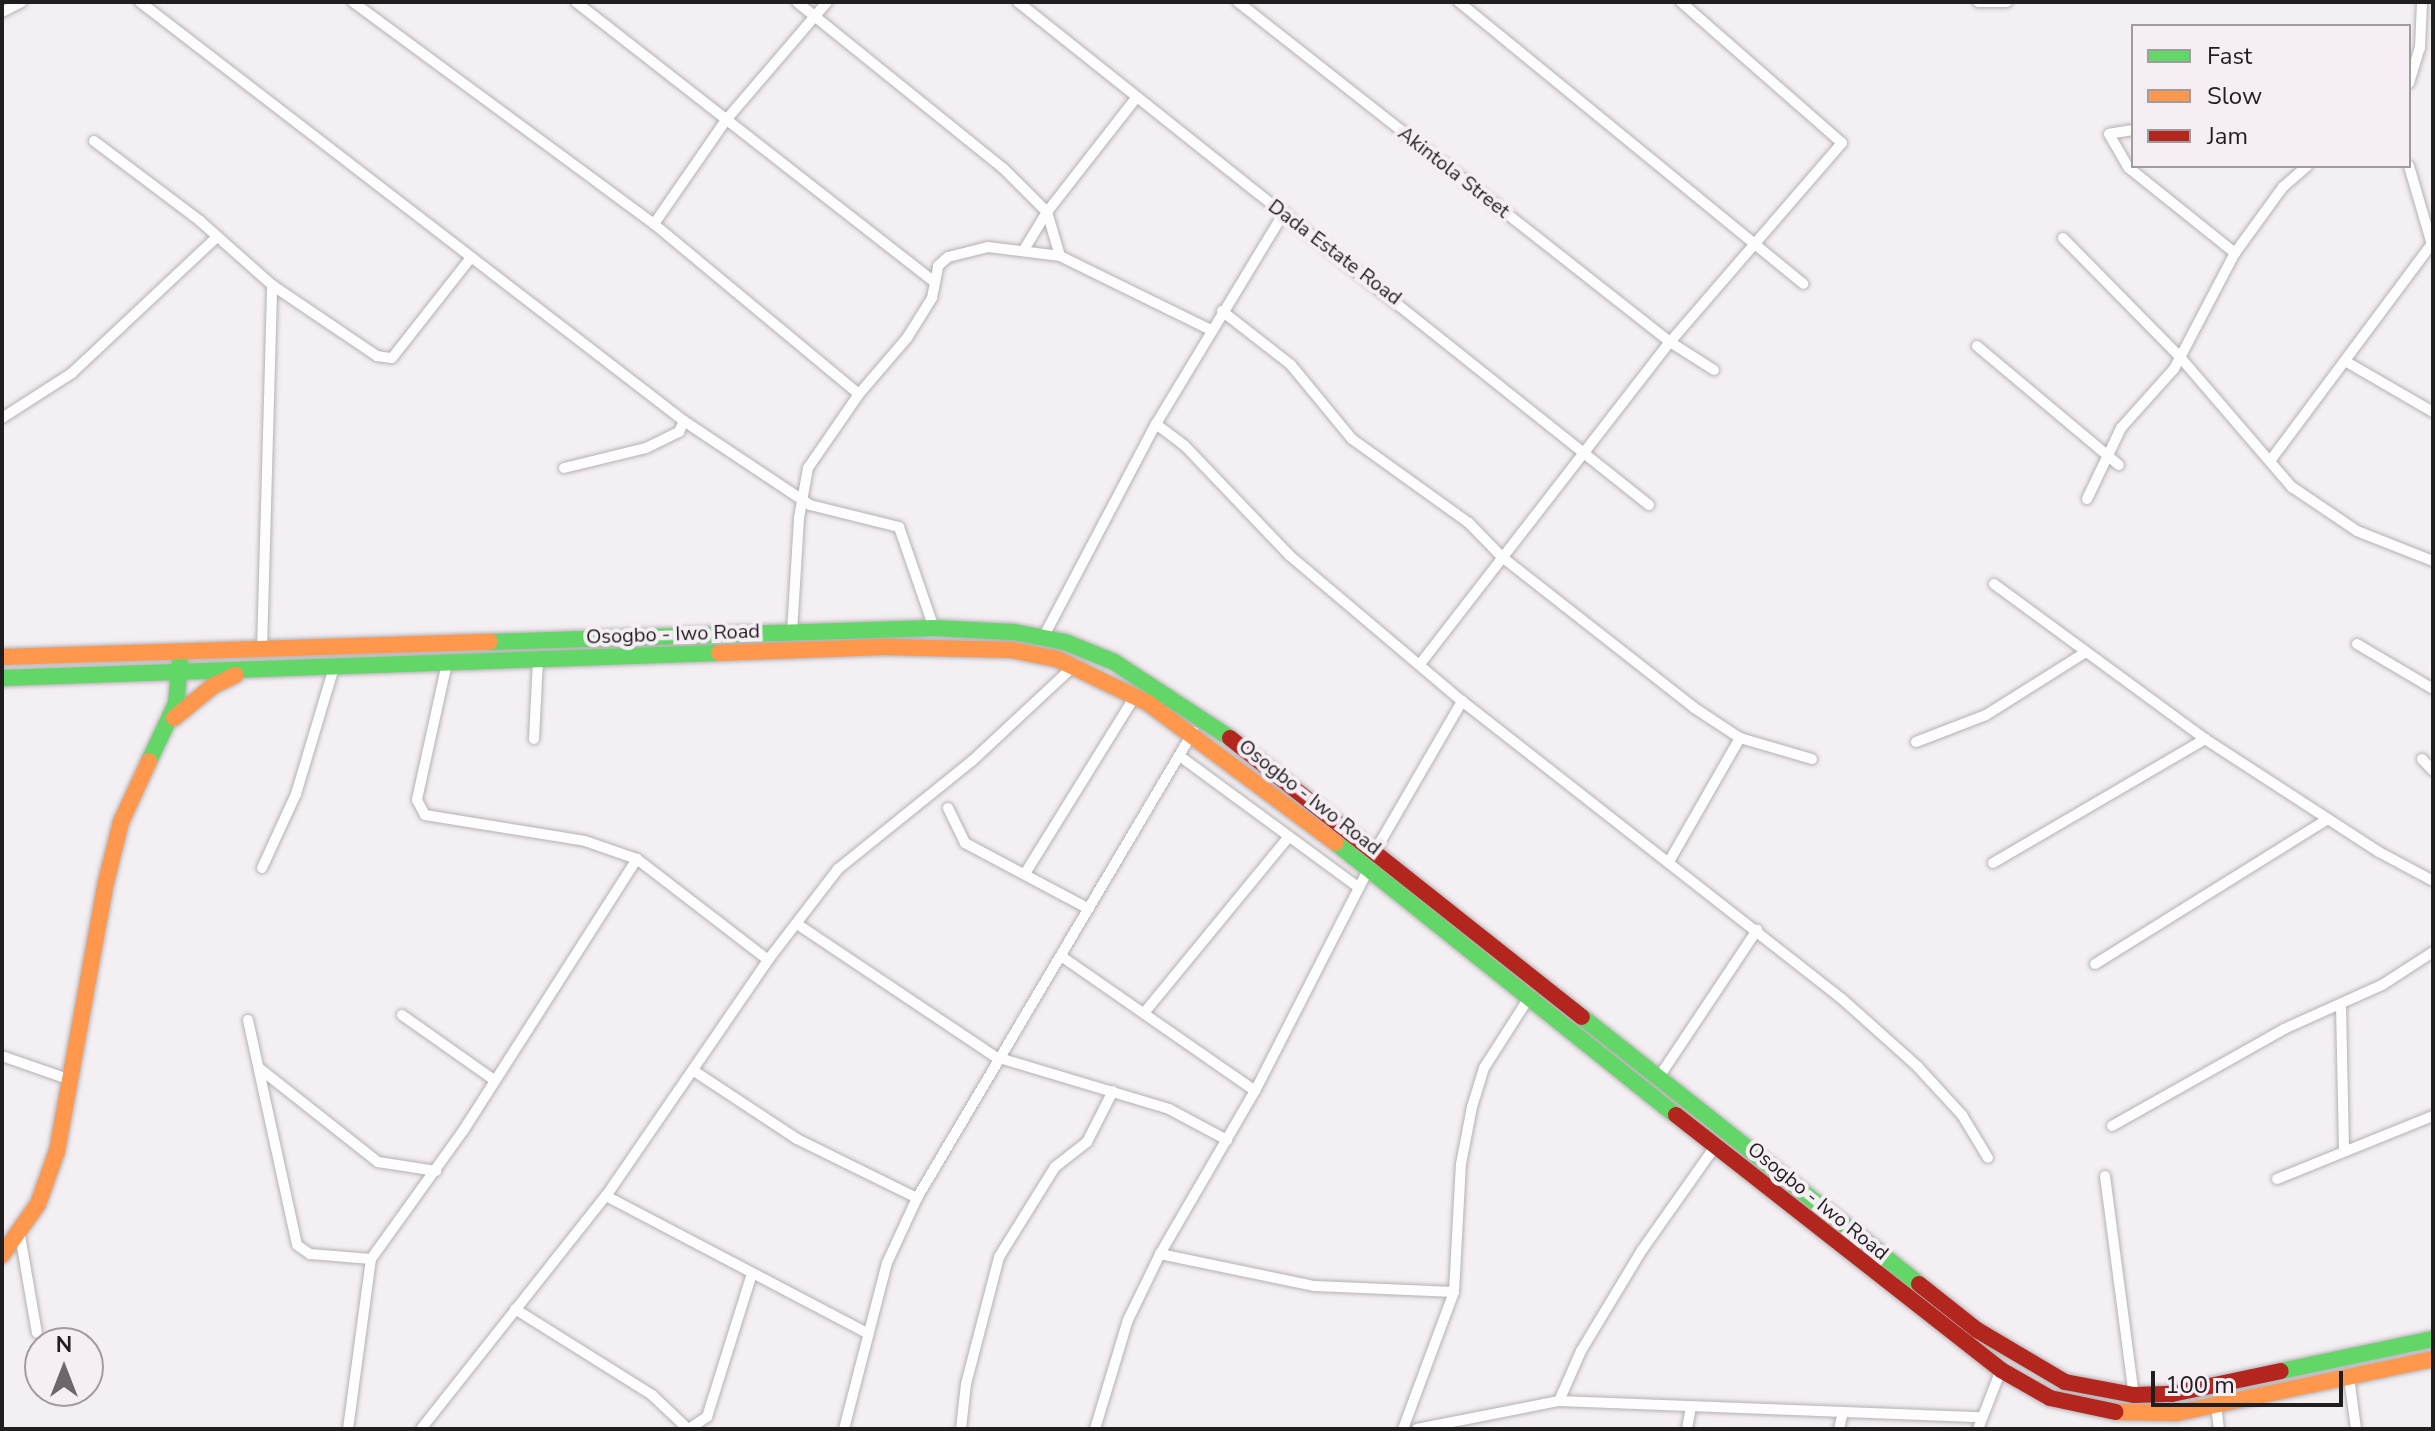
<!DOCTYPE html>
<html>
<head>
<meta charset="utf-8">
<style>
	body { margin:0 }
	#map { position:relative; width:2435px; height:1431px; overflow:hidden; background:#f4eff3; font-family:"Nunito Sans",sans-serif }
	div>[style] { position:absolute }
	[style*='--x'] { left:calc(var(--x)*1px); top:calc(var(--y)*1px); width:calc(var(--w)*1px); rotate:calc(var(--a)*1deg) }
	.roads { filter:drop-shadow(0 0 2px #b4b1b4) drop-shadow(0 0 2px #b4b1b4) }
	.street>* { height:10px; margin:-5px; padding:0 5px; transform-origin:5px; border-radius:5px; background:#fdfdfd }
	.fast>* { height:16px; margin:-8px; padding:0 8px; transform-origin:8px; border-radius:8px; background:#63d668 }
	.slow>* { height:16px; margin:-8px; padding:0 8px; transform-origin:8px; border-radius:8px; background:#ff974d }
	.jam>* { height:16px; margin:-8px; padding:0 8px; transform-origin:8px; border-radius:8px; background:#b3261e }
	span { translate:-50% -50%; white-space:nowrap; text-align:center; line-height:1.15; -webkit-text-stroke:8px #f5eef4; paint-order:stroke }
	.street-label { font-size:20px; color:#211e20 }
	.frame { position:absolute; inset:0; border:4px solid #211e20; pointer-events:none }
	.legend { position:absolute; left:2131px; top:24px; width:280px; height:144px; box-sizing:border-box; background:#f5eef4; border:2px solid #a09b9f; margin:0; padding:10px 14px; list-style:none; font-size:24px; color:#211e20 }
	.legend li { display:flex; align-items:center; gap:16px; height:40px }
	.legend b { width:40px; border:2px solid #a09b9f }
	.north { position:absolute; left:24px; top:1327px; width:80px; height:80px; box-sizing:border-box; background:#f5eef4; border:2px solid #a09b9f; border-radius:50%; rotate:0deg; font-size:22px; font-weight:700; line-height:32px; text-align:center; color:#211e20 }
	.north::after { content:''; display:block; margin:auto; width:28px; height:36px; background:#6b676a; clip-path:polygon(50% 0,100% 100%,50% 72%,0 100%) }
	.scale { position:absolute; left:2151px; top:1371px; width:192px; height:36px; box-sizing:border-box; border:4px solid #211e20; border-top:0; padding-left:10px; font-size:24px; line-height:28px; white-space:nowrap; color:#211e20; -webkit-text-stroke:6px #f5eef4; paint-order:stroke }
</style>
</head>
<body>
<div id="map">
	<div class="roads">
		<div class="street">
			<div style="--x:140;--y:2;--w:687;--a:37.6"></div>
			<div style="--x:684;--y:421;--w:151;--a:33.7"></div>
			<div style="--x:810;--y:505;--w:92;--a:13.9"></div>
			<div style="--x:899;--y:527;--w:107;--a:70.9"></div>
			<div style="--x:353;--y:2;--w:374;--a:36.4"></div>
			<div style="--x:654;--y:224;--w:266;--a:39.7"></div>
			<div style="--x:576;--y:2;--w:452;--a:38"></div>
			<div style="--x:797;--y:2;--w:265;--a:38.9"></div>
			<div style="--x:1003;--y:168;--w:62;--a:45"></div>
			<div style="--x:1047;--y:212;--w:46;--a:73.5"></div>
			<div style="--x:1018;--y:2;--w:807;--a:38.56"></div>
			<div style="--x:1238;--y:2;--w:550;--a:38.2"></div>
			<div style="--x:1670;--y:342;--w:52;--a:32.5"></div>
			<div style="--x:1459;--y:2;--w:445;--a:39.3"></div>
			<div style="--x:1978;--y:2;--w:29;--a:0"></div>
			<div style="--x:2;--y:12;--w:22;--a:-27"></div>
			<div style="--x:2409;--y:83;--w:37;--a:-73"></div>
			<div style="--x:2420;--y:48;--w:46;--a:-87.5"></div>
			<div style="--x:2133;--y:130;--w:24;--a:171"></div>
			<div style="--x:2109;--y:134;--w:39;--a:60"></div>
			<div style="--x:2129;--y:168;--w:136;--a:38.7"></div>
			<div style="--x:94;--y:141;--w:133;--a:37"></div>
			<div style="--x:200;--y:221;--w:96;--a:41.6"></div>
			<div style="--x:272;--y:285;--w:127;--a:34.1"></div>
			<div style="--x:377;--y:356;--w:15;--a:8"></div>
			<div style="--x:392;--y:358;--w:125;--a:-51.8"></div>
			<div style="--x:2409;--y:166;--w:85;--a:73.7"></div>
			<div style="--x:654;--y:224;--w:126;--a:-55.3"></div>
			<div style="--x:726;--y:120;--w:155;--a:-49.4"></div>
			<div style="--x:2063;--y:238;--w:167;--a:45.5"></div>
			<div style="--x:2180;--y:357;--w:172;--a:49.3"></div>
			<div style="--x:2292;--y:487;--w:78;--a:34.1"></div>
			<div style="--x:2357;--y:531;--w:82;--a:21.5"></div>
			<div style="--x:1025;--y:248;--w:42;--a:-58.6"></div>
			<div style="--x:1047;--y:212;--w:146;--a:-52"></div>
			<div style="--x:1222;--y:311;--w:88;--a:38"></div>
			<div style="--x:1291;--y:365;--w:96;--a:50.5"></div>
			<div style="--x:1352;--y:439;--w:144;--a:35.7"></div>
			<div style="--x:1469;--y:523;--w:47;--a:45.9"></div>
			<div style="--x:1502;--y:557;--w:243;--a:38.1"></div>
			<div style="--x:1693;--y:707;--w:56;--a:33.4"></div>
			<div style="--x:1740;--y:738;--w:75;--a:16.3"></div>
			<div style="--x:1977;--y:346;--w:185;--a:40"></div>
			<div style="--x:2345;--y:361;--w:102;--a:30.1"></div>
			<div style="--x:2;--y:418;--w:83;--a:-32.7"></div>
			<div style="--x:72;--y:373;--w:199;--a:-43.2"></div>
			<div style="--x:1156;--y:424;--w:36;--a:37"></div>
			<div style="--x:1185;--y:446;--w:151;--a:46.3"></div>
			<div style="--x:1289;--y:555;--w:226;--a:40.2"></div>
			<div style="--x:1462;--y:701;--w:482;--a:38.1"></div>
			<div style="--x:1841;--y:998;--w:102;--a:41.8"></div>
			<div style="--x:1917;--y:1066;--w:67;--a:47.4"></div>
			<div style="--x:1962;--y:1115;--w:50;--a:58.8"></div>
			<div style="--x:2270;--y:461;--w:269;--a:-53.3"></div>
			<div style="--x:564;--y:468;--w:84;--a:-13.7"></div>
			<div style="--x:646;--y:448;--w:37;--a:-26"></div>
			<div style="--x:679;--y:432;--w:12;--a:-66"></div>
			<div style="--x:2087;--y:499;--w:79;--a:-64.4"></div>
			<div style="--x:2121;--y:428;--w:79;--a:-48.1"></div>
			<div style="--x:2174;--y:369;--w:131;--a:-62.3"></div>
			<div style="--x:2235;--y:253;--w:82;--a:-54"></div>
			<div style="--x:2283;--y:187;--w:32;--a:-41"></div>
			<div style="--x:1994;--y:584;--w:262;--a:36.3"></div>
			<div style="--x:2205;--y:739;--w:207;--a:33"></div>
			<div style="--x:2379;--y:852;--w:61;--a:28.2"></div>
			<div style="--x:792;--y:633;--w:115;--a:-86.5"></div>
			<div style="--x:799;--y:518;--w:51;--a:-79.8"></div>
			<div style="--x:808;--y:468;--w:90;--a:-55.4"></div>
			<div style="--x:859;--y:394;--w:74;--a:-49.4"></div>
			<div style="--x:907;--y:338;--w:47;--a:-58"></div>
			<div style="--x:932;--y:298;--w:33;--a:-79"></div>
			<div style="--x:938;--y:266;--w:13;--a:-42"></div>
			<div style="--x:948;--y:257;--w:41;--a:-14"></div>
			<div style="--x:988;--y:247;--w:73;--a:7.1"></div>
			<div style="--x:1060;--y:256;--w:168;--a:26.1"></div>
			<div style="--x:1044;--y:636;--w:240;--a:-62.2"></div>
			<div style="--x:1156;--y:424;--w:247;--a:-58.8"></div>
			<div style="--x:2357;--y:644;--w:88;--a:30.6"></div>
			<div style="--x:262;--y:650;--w:365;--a:-88.4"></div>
			<div style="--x:447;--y:663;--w:140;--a:102.4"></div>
			<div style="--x:417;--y:800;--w:17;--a:62"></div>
			<div style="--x:425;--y:815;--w:162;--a:9.2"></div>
			<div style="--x:585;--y:841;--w:55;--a:19.1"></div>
			<div style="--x:637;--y:859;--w:165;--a:37.6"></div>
			<div style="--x:1420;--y:664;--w:408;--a:-52.2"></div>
			<div style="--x:1670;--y:342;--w:263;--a:-49.2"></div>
			<div style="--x:1842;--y:143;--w:214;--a:-138.8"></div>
			<div style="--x:534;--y:739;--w:80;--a:-87.1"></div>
			<div style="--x:1916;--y:742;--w:75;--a:-21.1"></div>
			<div style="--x:1986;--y:715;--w:118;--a:-32.2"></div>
			<div style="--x:1181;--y:757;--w:220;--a:36.3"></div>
			<div style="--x:2422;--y:759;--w:16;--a:47"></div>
			<div style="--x:948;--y:808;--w:39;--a:64"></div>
			<div style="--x:965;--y:843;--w:140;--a:28"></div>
			<div style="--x:1374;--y:853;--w:176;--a:-59.9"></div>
			<div style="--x:1670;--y:860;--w:141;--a:-60.2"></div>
			<div style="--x:1993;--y:863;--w:246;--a:-30.3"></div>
			<div style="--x:262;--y:868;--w:81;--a:-65.3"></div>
			<div style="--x:296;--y:794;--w:133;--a:-73.3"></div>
			<div style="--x:1026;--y:872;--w:207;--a:-58.2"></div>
			<div style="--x:797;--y:924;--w:239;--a:33.8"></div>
			<div style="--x:996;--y:1057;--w:181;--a:16.7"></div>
			<div style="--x:1169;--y:1109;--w:66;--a:28.1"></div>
			<div style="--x:1061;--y:956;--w:236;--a:34.8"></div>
			<div style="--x:2095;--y:964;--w:274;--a:-31.9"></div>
			<div style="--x:2341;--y:1006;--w:145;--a:88.8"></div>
			<div style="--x:1144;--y:1013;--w:225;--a:-50.6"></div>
			<div style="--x:402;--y:1015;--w:113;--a:35.2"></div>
			<div style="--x:248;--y:1020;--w:230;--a:77.7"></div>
			<div style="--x:297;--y:1245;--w:16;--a:35"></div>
			<div style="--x:310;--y:1254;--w:61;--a:4.7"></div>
			<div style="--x:2;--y:1056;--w:70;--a:19.2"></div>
			<div style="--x:259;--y:1068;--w:152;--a:38.3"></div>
			<div style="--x:378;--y:1162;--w:59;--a:8.8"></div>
			<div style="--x:694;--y:1071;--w:123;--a:33.4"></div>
			<div style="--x:797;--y:1139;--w:134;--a:26.2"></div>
			<div style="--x:1659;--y:1077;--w:177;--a:-56.3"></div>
			<div style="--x:2112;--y:1126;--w:197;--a:-29.4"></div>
			<div style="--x:2284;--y:1029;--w:107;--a:-24.2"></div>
			<div style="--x:2382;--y:985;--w:61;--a:-32.9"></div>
			<div style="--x:2105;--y:1176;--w:221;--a:82.5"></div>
			<div style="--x:2277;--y:1179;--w:168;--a:-22"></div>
			<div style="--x:606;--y:1196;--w:293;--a:27.7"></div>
			<div style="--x:20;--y:1235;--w:99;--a:80.2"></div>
			<div style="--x:1160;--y:1254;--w:158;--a:11.7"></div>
			<div style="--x:1315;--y:1286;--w:139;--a:2.5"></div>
			<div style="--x:515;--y:1309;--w:162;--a:32.1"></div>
			<div style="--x:652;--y:1395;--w:50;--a:43.4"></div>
			<div style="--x:2349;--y:1377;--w:52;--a:82.3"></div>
			<div style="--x:1559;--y:1401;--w:55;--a:-66.3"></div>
			<div style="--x:1581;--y:1351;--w:118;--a:-58.9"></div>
			<div style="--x:1642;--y:1250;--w:128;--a:-54.8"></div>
			<div style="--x:2216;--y:1405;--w:24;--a:83"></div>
			<div style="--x:348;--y:1429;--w:172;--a:-82.3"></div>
			<div style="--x:371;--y:1259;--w:158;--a:-54.3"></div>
			<div style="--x:463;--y:1131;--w:323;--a:-57.4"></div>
			<div style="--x:421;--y:1429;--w:298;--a:-51.6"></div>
			<div style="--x:606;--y:1196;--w:286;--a:-55.5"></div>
			<div style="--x:768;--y:960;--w:115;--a:-52.4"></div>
			<div style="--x:838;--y:869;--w:172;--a:-38.9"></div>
			<div style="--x:972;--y:761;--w:141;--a:-43"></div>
			<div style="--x:689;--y:1429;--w:22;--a:-34"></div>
			<div style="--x:707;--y:1417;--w:151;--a:-72.6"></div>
			<div style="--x:844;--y:1429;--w:171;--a:-75.5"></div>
			<div style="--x:887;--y:1263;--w:72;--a:-65.2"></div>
			<div style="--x:917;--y:1198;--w:542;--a:-59.36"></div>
			<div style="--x:961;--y:1429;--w:45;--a:-83.7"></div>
			<div style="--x:966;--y:1384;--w:131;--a:-75.4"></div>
			<div style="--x:999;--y:1257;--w:106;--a:-58.1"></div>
			<div style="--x:1055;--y:1167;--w:41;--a:-38"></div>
			<div style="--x:1087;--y:1142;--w:57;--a:-63"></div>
			<div style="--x:1095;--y:1429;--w:114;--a:-73.2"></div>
			<div style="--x:1128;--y:1320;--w:73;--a:-64.1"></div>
			<div style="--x:1160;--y:1254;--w:189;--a:-59.8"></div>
			<div style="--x:1255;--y:1091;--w:250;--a:-62.9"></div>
			<div style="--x:1403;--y:1429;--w:146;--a:-69.6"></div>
			<div style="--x:1454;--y:1292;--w:128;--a:-86.9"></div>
			<div style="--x:1461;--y:1164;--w:58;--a:-79.1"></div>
			<div style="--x:1472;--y:1107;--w:41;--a:-72.9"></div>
			<div style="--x:1484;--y:1068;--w:85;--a:-57.4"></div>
			<div style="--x:1417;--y:1429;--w:145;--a:-11.2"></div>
			<div style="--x:1559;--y:1401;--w:421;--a:2.2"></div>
			<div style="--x:1687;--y:1429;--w:23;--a:-80"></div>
			<div style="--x:1839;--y:1429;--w:17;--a:-77"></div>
			<div style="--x:1978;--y:1429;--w:63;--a:-68.7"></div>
		</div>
		<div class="fast">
			<div style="--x:490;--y:642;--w:444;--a:-1.8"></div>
			<div style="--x:934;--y:628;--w:80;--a:2.9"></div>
			<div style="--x:1014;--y:632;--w:52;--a:11.1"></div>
			<div style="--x:1065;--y:642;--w:53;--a:22.2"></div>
			<div style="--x:1114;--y:662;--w:139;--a:33.2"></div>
			<div style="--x:2;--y:678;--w:717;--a:-2"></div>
			<div style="--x:149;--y:761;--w:63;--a:-64.7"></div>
			<div style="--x:176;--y:704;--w:41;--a:-84.4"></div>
			<div style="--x:1336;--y:843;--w:435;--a:38.7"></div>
			<div style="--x:1582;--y:1017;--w:430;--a:38.4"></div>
			<div style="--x:2281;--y:1371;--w:155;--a:-11.9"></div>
		</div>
		<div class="slow">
			<div style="--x:719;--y:653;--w:165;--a:-2.1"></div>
			<div style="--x:884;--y:647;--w:127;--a:1.4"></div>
			<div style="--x:1011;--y:650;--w:47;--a:11.1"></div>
			<div style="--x:1057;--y:659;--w:101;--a:25.8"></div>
			<div style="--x:1148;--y:703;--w:234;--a:36.7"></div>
			<div style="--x:2;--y:657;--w:488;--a:-1.8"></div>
			<div style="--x:174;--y:718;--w:50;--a:-39.4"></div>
			<div style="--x:213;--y:686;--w:25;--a:-26"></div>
			<div style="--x:2;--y:1255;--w:62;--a:-54.8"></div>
			<div style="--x:38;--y:1204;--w:56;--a:-70.3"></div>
			<div style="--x:57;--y:1151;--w:273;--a:-79.7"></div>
			<div style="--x:106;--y:882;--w:62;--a:-76"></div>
			<div style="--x:121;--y:822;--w:67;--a:-65.3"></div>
			<div style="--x:2116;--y:1412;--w:61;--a:0.9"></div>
			<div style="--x:2177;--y:1413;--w:262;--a:-11.9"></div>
		</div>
		<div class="jam">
			<div style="--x:1230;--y:738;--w:449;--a:38.4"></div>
			<div style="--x:1676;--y:1115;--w:413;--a:38.1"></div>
			<div style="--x:2001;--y:1370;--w:56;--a:29.7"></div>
			<div style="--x:2050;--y:1398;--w:67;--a:12"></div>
			<div style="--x:1919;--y:1284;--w:74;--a:38.4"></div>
			<div style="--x:1977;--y:1330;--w:102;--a:30.6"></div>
			<div style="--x:2065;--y:1382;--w:70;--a:10.7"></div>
			<div style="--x:2134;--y:1395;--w:38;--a:-2"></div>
			<div style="--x:2172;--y:1394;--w:111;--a:-11.9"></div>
		</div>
	</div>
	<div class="street-label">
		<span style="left:1454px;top:172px;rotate:38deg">Akintola Street</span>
		<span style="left:1335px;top:252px;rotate:37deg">Dada Estate Road</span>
		<span style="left:673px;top:634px;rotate:-2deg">Osogbo - Iwo Road</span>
		<span style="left:1310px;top:797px;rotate:38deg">Osogbo - Iwo Road</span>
		<span style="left:1818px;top:1201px;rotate:39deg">Osogbo - Iwo Road</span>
	</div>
	<div class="frame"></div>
	<ul class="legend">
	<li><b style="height:10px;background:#63d668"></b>Fast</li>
	<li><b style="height:10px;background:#ff974d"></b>Slow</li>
	<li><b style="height:10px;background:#b3261e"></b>Jam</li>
	</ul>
	<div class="north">N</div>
	<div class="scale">100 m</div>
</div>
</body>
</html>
